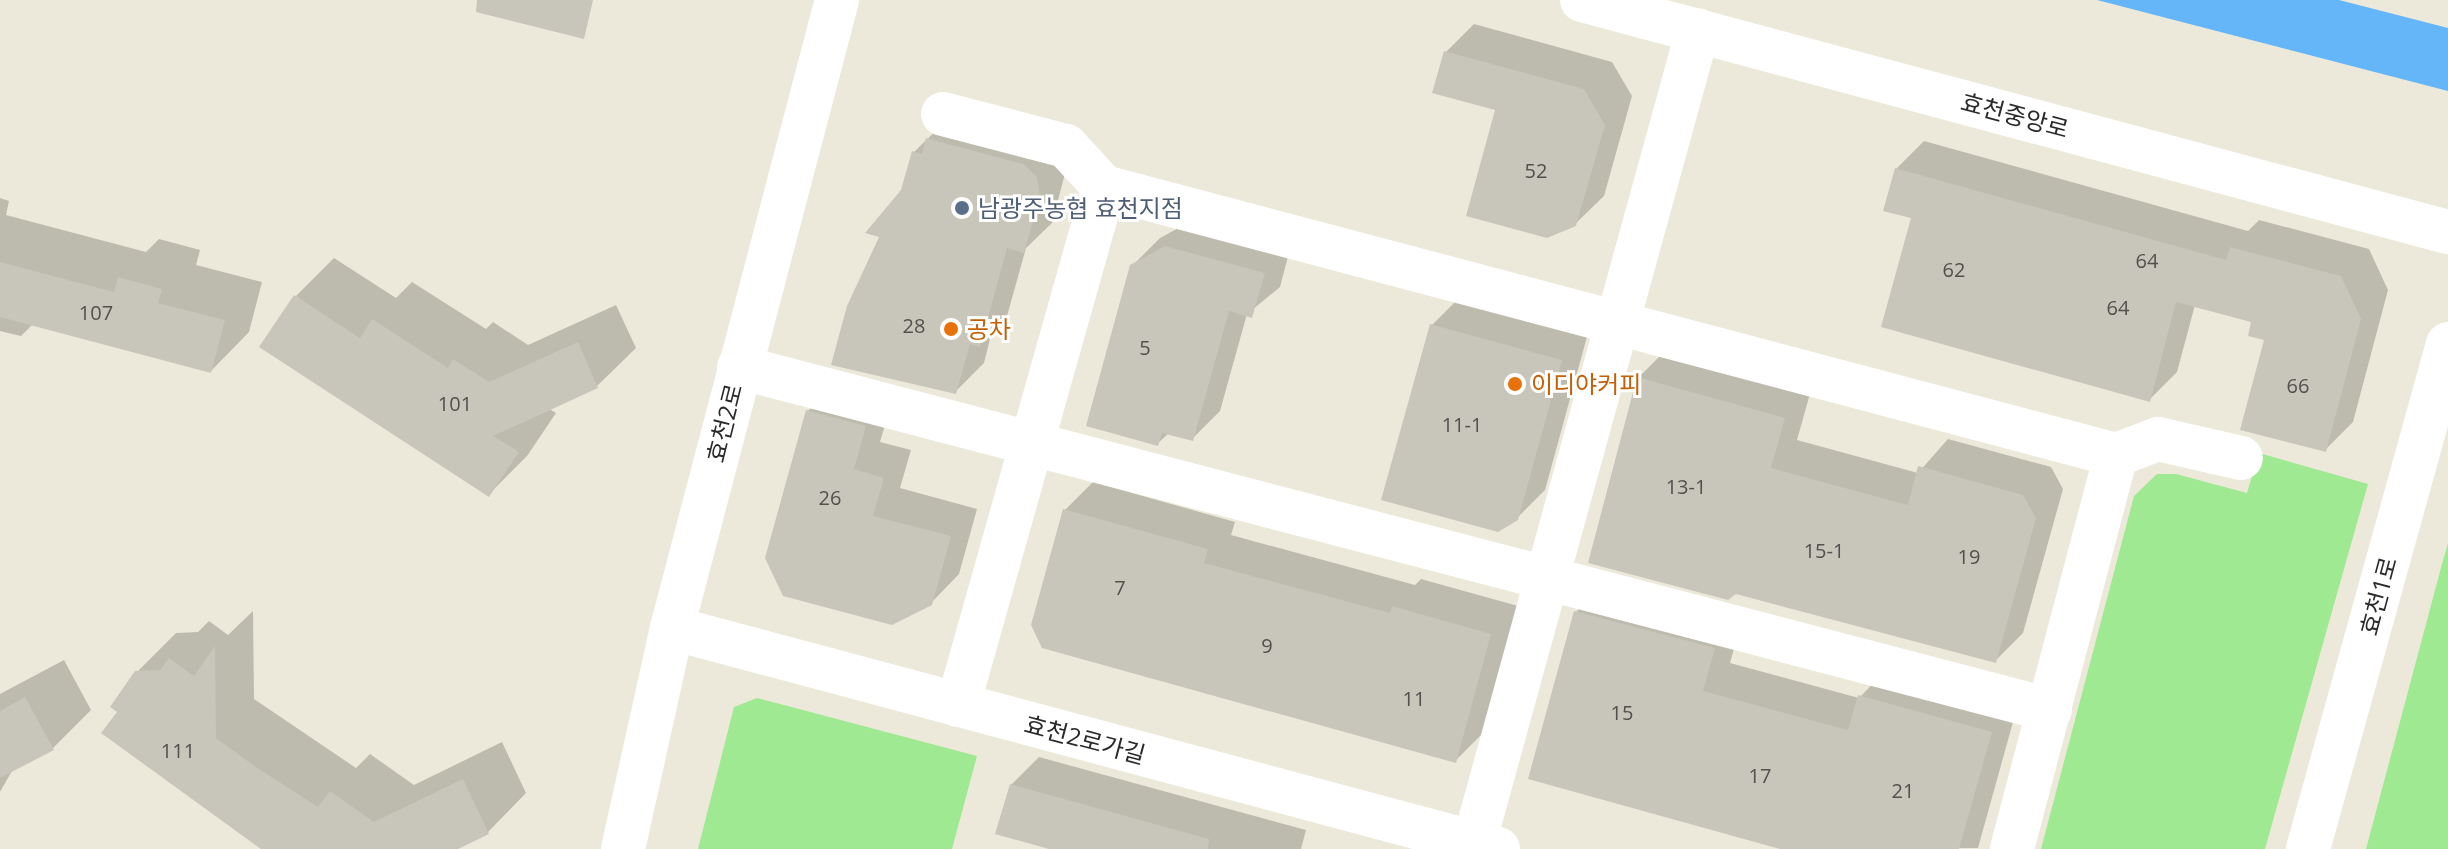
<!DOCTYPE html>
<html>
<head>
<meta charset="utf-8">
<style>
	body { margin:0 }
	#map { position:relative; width:2448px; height:849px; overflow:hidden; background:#ede9da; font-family:"Open Sans","Noto Sans KR",sans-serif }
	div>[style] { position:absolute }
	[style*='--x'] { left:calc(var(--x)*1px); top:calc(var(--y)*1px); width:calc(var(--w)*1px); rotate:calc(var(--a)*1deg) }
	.green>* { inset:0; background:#9fe992 }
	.water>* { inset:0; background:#64b6f9 }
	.shadow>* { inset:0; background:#0003 }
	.building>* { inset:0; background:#c8c5ba }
	.street>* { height:44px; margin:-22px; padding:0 22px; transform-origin:22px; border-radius:22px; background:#fff }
	.secondary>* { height:44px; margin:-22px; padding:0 22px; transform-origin:22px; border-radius:22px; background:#fff }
	.dots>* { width:22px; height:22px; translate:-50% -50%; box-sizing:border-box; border:4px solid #fff; border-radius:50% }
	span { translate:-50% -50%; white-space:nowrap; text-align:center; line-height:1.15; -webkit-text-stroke:6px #fff; paint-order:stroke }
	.number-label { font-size:20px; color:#52514e }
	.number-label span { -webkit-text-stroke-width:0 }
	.street-label { font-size:24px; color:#2a2a2a }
	.service-label { font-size:24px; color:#4e5e75 }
	.left { translate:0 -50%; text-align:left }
	.food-label { font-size:24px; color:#c56008 }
</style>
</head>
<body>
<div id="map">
	<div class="green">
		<div style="clip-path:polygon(2259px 453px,2368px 484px,2265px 849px,2041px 849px,2134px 496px,2157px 474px,2176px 474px,2247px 493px)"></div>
		<div style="clip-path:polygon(2448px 543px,2448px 849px,2366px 849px,2442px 564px)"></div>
		<div style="clip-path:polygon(757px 698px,977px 756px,952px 849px,698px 849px,734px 707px)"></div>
	</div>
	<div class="water">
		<div style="clip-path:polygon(2097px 0,2339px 0,2448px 28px,2448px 91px)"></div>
	</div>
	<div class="shadow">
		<div style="clip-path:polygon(1474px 24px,1612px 62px,1632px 96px,1604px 196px,1575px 224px,1498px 109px,1446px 52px)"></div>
		<div style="clip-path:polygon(956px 111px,1067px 166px,1052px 223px,1026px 248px,1007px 316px,992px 331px,984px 363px,956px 391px,903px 191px,914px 152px)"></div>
		<div style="clip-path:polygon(1924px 141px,2248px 231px,2259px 220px,2369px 249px,2388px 290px,2353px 422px,2325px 450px,2254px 320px,2195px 305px,2177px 372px,2149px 400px,1913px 217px,1896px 169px)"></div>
		<div style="clip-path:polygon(0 198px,9px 201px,6px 215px,146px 252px,159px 239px,200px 250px,196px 265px,262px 282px,249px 332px,211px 371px,33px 324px,21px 336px,0 331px)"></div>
		<div style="clip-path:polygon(1195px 219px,1291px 245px,1280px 287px,1247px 314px,1220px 411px,1192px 439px,1169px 433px,1157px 444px,1132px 266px,1160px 238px)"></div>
		<div style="clip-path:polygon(334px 258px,396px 298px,412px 282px,486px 329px,493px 322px,528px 345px,616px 305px,636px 348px,597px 386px,548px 408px,556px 413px,527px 456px,489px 494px,296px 296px)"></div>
		<div style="clip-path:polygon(1459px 298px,1588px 333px,1545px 490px,1516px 519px,1431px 326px)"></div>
		<div style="clip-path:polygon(1666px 350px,1811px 390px,1797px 440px,1918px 473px,1948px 439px,2051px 467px,2063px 489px,2023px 633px,1995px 661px,1638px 378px)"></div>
		<div style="clip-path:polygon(836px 383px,893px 398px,880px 442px,911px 450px,900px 488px,977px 509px,959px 574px,931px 603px,892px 623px,808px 411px)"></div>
		<div style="clip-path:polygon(1093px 482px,1235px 522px,1231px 535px,1415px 585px,1421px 579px,1518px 606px,1483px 733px,1455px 761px,1065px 510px)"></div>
		<div style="clip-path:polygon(1604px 584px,1742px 620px,1730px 663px,1859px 698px,1888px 668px,2018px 704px,1978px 848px,1788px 849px,1576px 612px)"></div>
		<div style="clip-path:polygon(253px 611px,254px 699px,356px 768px,370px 754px,414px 785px,502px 742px,526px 793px,488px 832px,454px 849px,265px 849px,119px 711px,137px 672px,176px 633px,198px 632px,209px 621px,228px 635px)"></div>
		<div style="clip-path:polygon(64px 660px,91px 710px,52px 749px,13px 769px,0 792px,0 694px)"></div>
		<div style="clip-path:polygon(1039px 757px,1306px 830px,1301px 849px,1057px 849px,1011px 785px)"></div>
	</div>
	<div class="building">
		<div style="clip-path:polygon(477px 0,593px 0,584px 39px,476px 12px)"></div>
		<div style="clip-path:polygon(1444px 51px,1584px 89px,1605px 125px,1576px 226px,1547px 238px,1466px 216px,1495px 110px,1432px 93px)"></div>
		<div style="clip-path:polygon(926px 138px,1023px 164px,1037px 177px,1040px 196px,1024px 253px,1007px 248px,980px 347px,970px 344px,956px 394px,831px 365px,847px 306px,879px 237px,865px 233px,901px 190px,912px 151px,922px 154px)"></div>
		<div style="clip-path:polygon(1895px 168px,2226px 260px,2230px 247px,2341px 276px,2361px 319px,2326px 452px,2240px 430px,2264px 340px,2248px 336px,2251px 322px,2176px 302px,2150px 402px,1881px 327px,1911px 218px,1883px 211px)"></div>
		<div style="clip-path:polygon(1165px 246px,1265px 273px,1252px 318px,1229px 311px,1193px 441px,1162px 433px,1158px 446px,1086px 426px,1130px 265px)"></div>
		<div style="clip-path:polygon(0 262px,114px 292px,118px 277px,162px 289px,158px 303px,225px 320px,211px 373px,0 317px)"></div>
		<div style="clip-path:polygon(294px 295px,360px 338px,372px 319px,448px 368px,453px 359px,489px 382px,578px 342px,598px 388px,493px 436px,519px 452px,489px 497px,259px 347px)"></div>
		<div style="clip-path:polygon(1430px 324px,1562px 360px,1518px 520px,1498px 532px,1381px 500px)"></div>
		<div style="clip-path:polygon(1637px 377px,1785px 418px,1771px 468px,1908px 505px,1918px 466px,2023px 495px,2036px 518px,1996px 663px,1736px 594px,1728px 600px,1588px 563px)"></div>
		<div style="clip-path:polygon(806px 410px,866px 426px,854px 469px,884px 478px,873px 516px,951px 536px,932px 605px,892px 625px,783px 596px,765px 558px)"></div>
		<div style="clip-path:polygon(1063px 509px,1208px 549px,1204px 563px,1390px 613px,1392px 606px,1491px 634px,1456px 763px,1042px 648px,1031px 625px)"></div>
		<div style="clip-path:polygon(1574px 611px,1715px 648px,1703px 691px,1848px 730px,1858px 695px,1992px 732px,1959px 849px,1780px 849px,1528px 779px)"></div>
		<div style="clip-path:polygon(215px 646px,216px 738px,253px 765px,318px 807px,330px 791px,374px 822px,463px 779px,489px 834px,458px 849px,261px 849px,101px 733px,117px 712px,110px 707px,135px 671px,160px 670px,169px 658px,194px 676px)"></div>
		<div style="clip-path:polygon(25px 697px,54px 750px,0 778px,0 711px)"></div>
		<div style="clip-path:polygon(1010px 784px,1209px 839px,1208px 849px,1049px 849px,995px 834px)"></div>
	</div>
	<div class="street">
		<div style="--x:943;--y:114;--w:127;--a:14.6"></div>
		<div style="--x:1066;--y:146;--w:56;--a:47.2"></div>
		<div style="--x:739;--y:367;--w:1355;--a:14.66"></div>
		<div style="--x:2116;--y:455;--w:45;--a:-20.9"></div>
		<div style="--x:2158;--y:439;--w:85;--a:12.9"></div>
		<div style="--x:672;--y:628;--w:855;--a:14.98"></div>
		<div style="--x:958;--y:705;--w:538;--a:-74.26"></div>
		<div style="--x:1104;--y:187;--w:1047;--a:14.83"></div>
		<div style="--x:2116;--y:455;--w:407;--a:104.8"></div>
		<div style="--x:1474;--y:843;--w:843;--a:-74.6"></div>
	</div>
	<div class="secondary">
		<div style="--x:1582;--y:0;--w:897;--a:15"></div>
		<div style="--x:623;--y:849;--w:226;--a:-77.5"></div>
		<div style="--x:672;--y:628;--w:649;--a:-75.28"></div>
		<div style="--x:2308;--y:849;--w:524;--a:-74.51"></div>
	</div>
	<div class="dots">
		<div style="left:962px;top:208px;background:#5c6f8a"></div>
		<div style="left:951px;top:329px;background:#e8710a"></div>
		<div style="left:1515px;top:384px;background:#e8710a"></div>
	</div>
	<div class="number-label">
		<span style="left:1536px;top:170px">52</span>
		<span style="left:2147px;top:260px">64</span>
		<span style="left:1954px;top:269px">62</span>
		<span style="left:2118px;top:307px">64</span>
		<span style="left:96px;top:312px">107</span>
		<span style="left:914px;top:325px">28</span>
		<span style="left:1145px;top:347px">5</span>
		<span style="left:2298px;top:385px">66</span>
		<span style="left:455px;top:403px">101</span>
		<span style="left:1462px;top:424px">11-1</span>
		<span style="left:1686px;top:486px">13-1</span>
		<span style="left:830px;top:497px">26</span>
		<span style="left:1824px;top:550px">15-1</span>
		<span style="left:1969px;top:556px">19</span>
		<span style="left:1120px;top:587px">7</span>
		<span style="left:1267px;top:645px">9</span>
		<span style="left:1414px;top:698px">11</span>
		<span style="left:1622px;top:712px">15</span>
		<span style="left:178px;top:750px">111</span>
		<span style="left:1760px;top:775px">17</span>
		<span style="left:1903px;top:790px">21</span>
	</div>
	<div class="street-label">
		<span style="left:2015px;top:115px;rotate:15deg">효천중앙로</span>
		<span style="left:724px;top:423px;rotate:-76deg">효천2로</span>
		<span style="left:2378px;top:596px;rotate:-75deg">효천1로</span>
		<span style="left:1085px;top:739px;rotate:15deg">효천2로가길</span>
	</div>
	<div class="service-label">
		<span class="left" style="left:978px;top:208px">남광주농협 효천지점</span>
	</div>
	<div class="food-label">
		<span class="left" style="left:967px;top:329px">공차</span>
		<span class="left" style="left:1531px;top:384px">이디야커피</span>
	</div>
</div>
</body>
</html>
